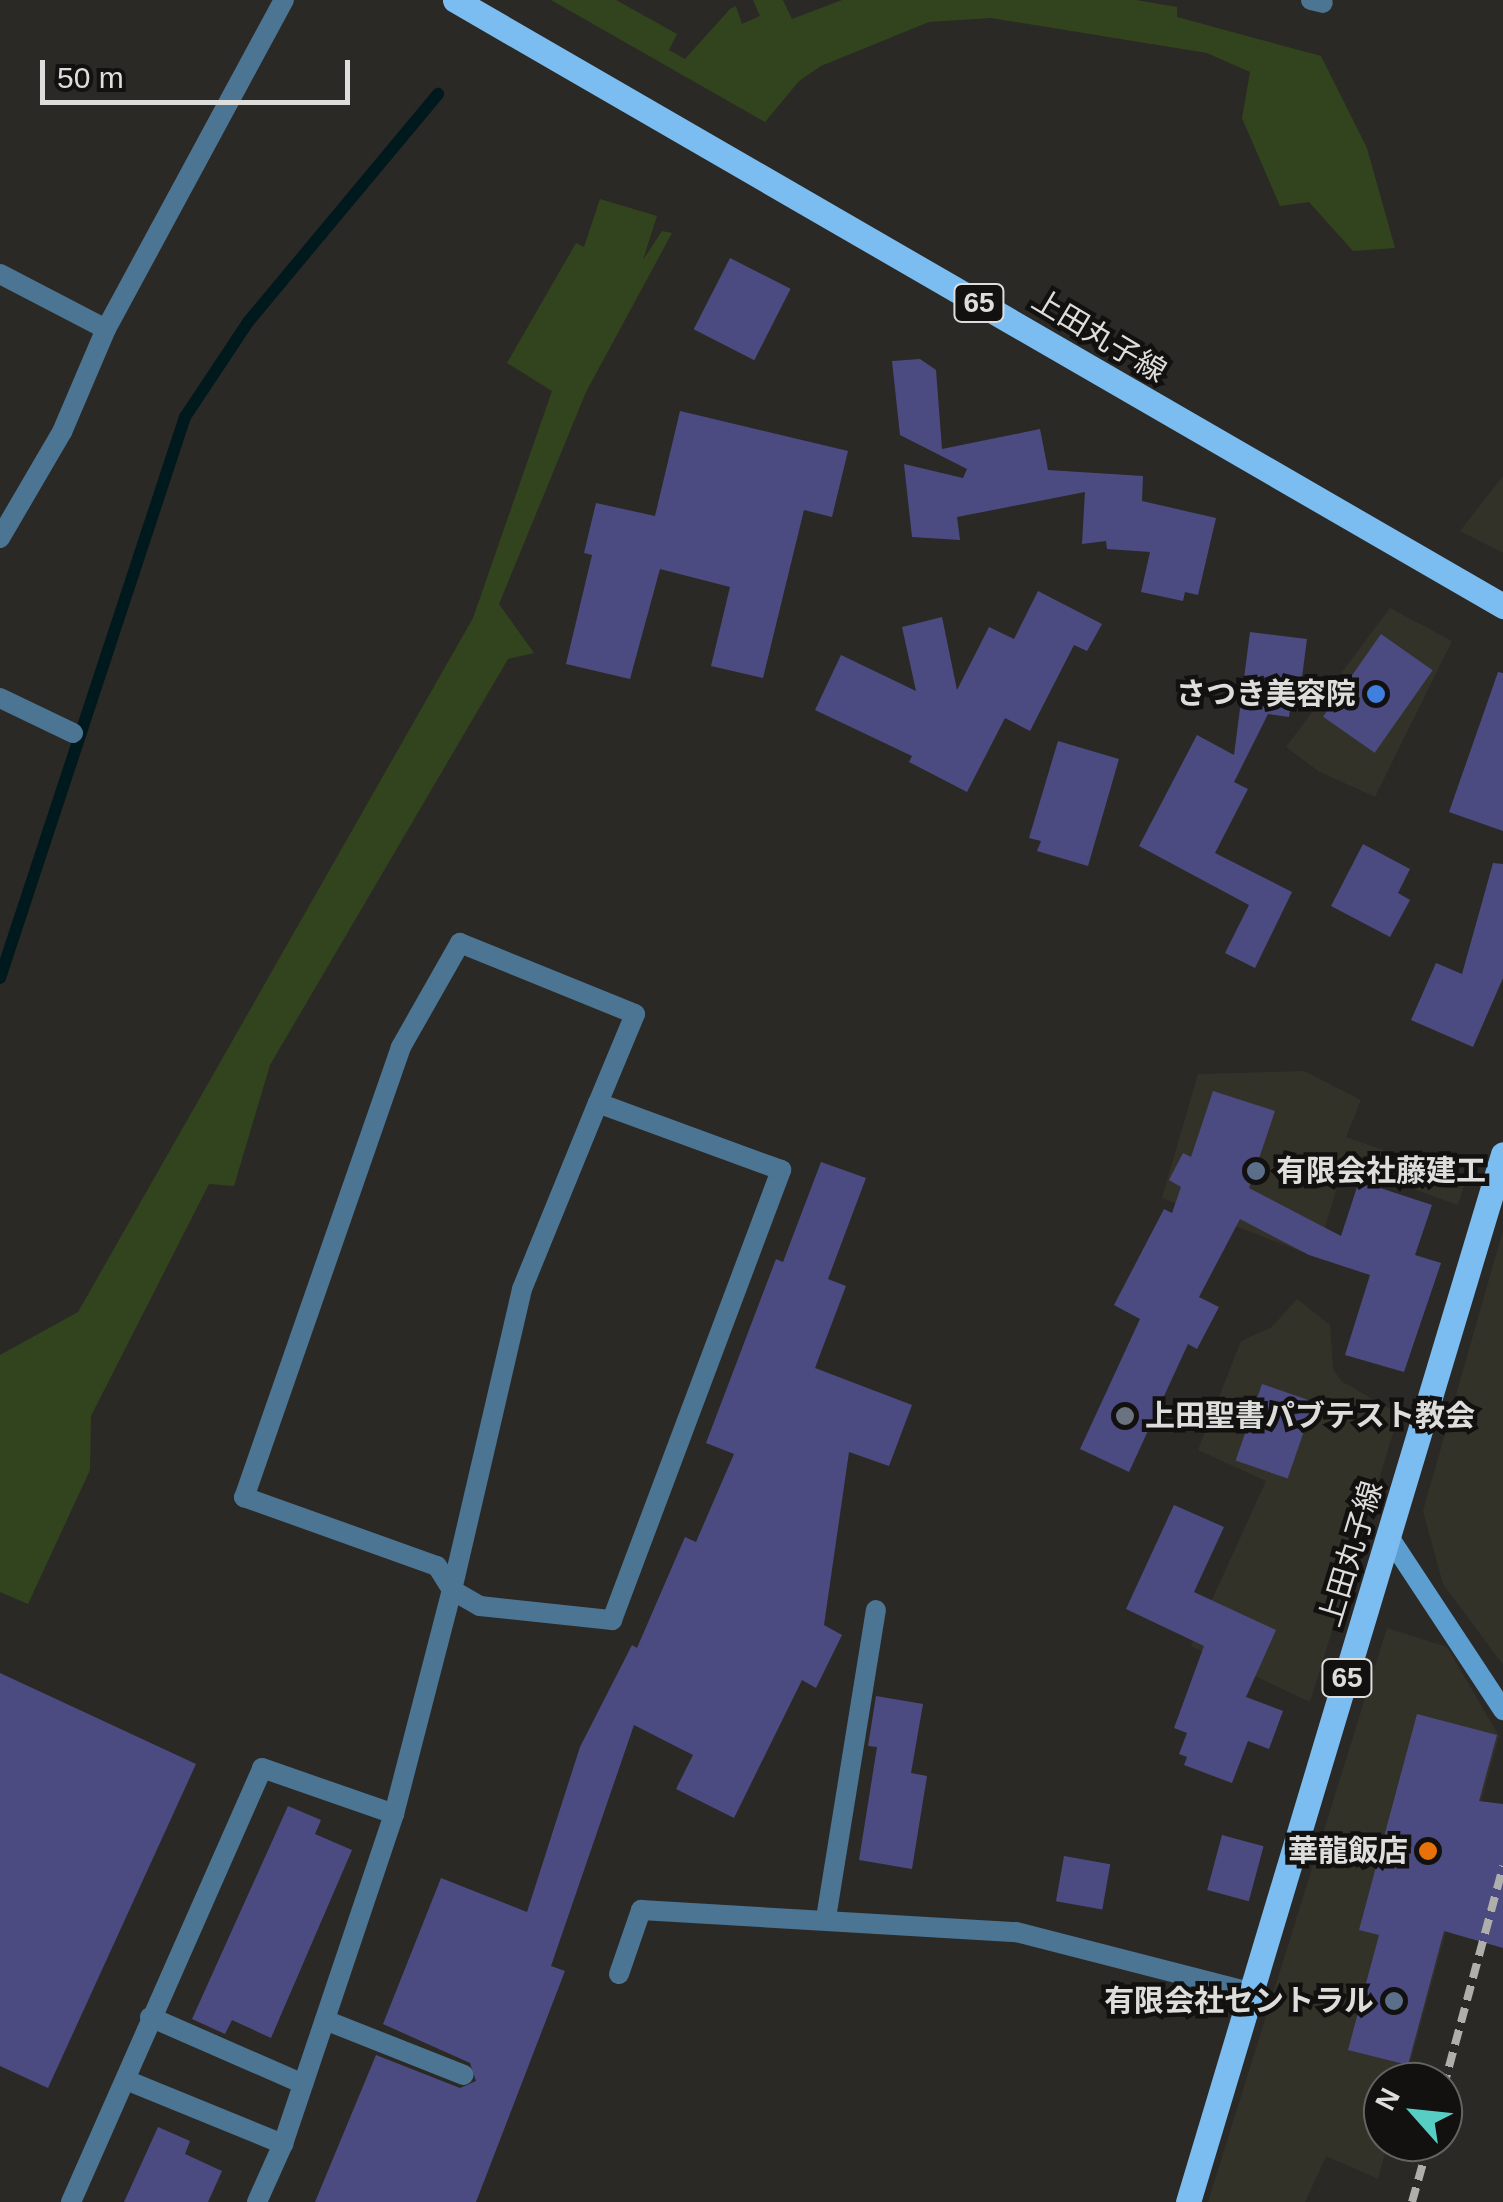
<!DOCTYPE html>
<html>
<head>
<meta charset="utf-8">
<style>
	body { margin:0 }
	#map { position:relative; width:1503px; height:2202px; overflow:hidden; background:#2a2925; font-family:Arial,"Noto Sans JP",sans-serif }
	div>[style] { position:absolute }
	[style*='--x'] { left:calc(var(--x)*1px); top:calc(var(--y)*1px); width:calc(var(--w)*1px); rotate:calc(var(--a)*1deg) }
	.built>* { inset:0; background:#333229 }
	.green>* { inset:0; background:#32441d }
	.stream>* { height:12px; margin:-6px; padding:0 6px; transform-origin:6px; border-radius:6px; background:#00191c }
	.building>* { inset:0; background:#4b4b81; transform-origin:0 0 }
	.street>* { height:20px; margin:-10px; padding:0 10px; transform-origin:10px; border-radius:10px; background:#4c7493 }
	.secondary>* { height:20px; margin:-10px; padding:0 10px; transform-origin:10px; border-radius:10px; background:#5d9ed0 }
	.primary>* { height:25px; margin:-12.5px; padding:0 12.5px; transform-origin:12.5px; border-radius:12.5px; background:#7bbdf1 }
	.rail>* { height:8px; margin-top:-4px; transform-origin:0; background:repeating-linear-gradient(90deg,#aeaeab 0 15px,transparent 0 23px) }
	.dots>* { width:28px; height:28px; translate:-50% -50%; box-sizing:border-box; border:5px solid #121110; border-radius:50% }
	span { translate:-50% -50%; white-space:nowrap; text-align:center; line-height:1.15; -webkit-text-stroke:9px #121110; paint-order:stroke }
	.shield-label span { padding:2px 8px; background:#121110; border:2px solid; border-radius:8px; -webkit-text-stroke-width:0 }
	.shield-label { font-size:28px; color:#dddddb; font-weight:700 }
	.street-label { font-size:30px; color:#dddddb }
	.poi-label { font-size:30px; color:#dddddb; font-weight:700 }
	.right { translate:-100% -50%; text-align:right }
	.left { translate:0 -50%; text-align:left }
	.north { position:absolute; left:1363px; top:2062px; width:100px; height:100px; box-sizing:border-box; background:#121110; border:2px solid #636361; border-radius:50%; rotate:297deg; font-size:28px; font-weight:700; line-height:40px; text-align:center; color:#dddddb }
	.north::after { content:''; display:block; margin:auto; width:35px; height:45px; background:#56cec3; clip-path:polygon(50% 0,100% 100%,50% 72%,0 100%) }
	.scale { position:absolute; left:40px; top:60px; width:310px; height:45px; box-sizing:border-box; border:5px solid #dddddb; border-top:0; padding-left:12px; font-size:30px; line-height:35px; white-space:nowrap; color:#dddddb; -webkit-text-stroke:8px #121110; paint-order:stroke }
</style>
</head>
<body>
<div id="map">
	<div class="built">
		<div style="clip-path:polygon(1503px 476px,1503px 553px,1460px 531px)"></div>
		<div style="clip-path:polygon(1390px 608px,1452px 641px,1375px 797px,1318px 771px,1286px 747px)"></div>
		<div style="clip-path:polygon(1304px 1071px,1361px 1100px,1346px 1137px,1466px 1179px,1458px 1205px,1344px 1164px,1316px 1257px,1162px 1198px,1198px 1074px)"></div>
		<div style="clip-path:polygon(1503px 1230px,1503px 1665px,1443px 1584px,1423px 1511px)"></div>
		<div style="clip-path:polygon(1297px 1299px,1330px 1325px,1333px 1369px,1341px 1381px,1399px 1414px,1310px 1702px,1191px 1646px,1266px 1481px,1198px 1450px,1241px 1341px,1272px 1327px)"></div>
		<div style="clip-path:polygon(1387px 1628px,1447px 1647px,1499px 1736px,1405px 2082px,1383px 2082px,1383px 2142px,1388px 2142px,1378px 2179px,1326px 2156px,1305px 2202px,1208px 2202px)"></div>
	</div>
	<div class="green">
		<div style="clip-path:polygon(551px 0,616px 0,677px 34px,669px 50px,685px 59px,730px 9px,736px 6px,742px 24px,760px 16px,753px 0,783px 0,792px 19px,842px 0,1136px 0,1177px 7px,1177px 17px,1321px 56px,1367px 148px,1395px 248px,1353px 251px,1309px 202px,1280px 206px,1242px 118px,1250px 72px,1207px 53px,991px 18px,929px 22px,821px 66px,799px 81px,765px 122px)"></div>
		<div style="clip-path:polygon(600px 199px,657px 216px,643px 260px,662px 231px,672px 233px,586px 392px,499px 604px,534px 653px,508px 659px,270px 1065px,234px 1186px,209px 1184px,91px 1416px,90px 1470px,28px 1604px,0 1592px,0 1355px,78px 1312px,473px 618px,552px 391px,507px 363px,576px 243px,584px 247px)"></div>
	</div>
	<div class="stream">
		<div style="--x:0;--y:978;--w:591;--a:-71.75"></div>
		<div style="--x:185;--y:417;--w:114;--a:-56.4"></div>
		<div style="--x:248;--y:322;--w:297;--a:-50.2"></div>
	</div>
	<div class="building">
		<div style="left:730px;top:258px;width:68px;height:80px;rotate:27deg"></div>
		<div style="clip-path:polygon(920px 359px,936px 370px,942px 449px,1040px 429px,1048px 470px,1143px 476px,1142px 501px,1216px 518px,1198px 595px,1185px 592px,1183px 601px,1141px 592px,1150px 552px,1107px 549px,1106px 541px,1082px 544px,1085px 492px,957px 517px,960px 540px,912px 537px,904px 464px,963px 478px,967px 469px,900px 435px,892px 361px)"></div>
		<div style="clip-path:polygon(680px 411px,848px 451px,832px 517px,804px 510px,763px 678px,711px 666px,730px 587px,660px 569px,630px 679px,566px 664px,592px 555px,584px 553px,596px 503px,655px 516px)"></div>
		<div style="clip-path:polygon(1038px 591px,1102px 624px,1087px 651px,1074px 645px,1030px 731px,1005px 718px,967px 792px,909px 762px,912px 756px,815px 710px,841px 655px,916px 691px,902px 627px,942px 617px,957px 690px,989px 627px,1014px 639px)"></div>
		<div style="clip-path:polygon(1250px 632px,1307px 639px,1299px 700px,1292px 695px,1289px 717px,1268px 714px,1234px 782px,1248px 789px,1215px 853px,1292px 892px,1255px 968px,1225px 953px,1249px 905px,1139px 846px,1197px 735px,1234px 755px)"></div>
		<div style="left:1381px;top:634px;width:63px;height:101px;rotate:35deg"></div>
		<div style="clip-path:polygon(1498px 672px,1503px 673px,1503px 831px,1449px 812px)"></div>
		<div style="clip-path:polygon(1058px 741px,1119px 759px,1088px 866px,1037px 851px,1041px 841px,1029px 838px)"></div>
		<div style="clip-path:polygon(1363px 844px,1410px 869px,1398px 893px,1410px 900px,1390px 937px,1331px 906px)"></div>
		<div style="clip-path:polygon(1493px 863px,1503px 864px,1503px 978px,1473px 1047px,1411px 1020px,1436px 963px,1462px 974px)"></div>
		<div style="clip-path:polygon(1213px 1091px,1275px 1111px,1249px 1188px,1341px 1236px,1359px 1181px,1432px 1205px,1415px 1255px,1441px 1263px,1404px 1372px,1345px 1355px,1370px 1275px,1309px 1255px,1240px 1219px,1199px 1297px,1219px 1307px,1197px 1349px,1188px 1344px,1129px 1472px,1080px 1449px,1140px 1319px,1114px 1305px,1164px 1209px,1172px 1213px,1181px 1187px,1169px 1180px,1183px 1153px,1191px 1157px)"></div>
		<div style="clip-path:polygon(821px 1162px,866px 1178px,828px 1279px,846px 1286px,815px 1368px,912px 1405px,889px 1466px,849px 1452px,824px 1625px,842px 1635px,816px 1688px,802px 1680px,734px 1818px,676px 1789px,693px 1755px,634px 1725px,551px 1966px,565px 1971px,476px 2202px,315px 2202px,376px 2055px,460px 2088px,476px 2081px,470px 2063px,383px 2024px,441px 1878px,527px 1912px,580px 1747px,632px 1645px,637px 1648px,685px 1537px,696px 1542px,734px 1454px,706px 1443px,776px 1259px,783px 1262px)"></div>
		<div style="left:1262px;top:1384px;width:55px;height:81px;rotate:19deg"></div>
		<div style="clip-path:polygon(1174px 1505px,1224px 1527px,1194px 1592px,1276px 1630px,1246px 1697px,1283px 1711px,1269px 1749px,1248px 1741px,1232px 1783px,1184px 1765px,1187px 1757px,1179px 1754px,1187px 1733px,1174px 1728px,1204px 1646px,1126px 1609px)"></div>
		<div style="clip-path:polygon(0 1673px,196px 1764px,48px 2088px,0 2066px)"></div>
		<div style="clip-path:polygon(876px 1696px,923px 1704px,911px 1773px,927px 1776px,912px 1869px,859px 1860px,877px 1747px,868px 1746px)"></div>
		<div style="clip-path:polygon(1417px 1714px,1497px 1735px,1479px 1801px,1503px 1804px,1503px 1948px,1444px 1931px,1408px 2065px,1348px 2050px,1379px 1935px,1359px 1930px)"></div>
		<div style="clip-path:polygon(288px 1806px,321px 1820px,315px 1834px,352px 1850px,271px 2038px,232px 2020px,225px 2034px,192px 2019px)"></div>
		<div style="left:1222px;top:1835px;width:43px;height:57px;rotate:15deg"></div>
		<div style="left:1064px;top:1856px;width:47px;height:46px;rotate:10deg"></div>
		<div style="clip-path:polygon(158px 2127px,190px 2141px,185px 2154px,222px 2171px,208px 2202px,124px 2202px)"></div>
	</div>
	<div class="street">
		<div style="--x:1311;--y:0;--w:12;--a:14"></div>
		<div style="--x:0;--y:274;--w:119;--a:27.4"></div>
		<div style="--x:0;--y:538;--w:123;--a:-59.7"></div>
		<div style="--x:62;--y:432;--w:112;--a:-66.9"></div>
		<div style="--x:106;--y:329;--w:374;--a:-61.6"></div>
		<div style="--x:0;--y:698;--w:81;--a:25.6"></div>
		<div style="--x:826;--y:1918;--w:312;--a:-80.8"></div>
		<div style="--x:619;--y:1974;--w:68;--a:-71"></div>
		<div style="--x:641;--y:1910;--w:376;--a:3.4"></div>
		<div style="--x:1016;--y:1932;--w:242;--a:14.4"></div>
		<div style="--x:150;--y:2017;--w:167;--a:23.6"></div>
		<div style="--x:325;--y:2020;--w:149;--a:21.6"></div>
		<div style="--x:126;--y:2080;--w:170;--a:22.2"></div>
		<div style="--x:71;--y:2202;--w:474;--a:-66.2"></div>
		<div style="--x:262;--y:1768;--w:140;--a:19.2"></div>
		<div style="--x:257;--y:2202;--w:64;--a:-65.9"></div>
		<div style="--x:283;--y:2144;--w:348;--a:-71.4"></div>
		<div style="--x:394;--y:1814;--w:231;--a:-75.5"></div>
		<div style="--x:452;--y:1590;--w:309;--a:-76.9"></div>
		<div style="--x:522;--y:1289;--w:201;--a:-67.8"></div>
		<div style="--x:598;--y:1103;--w:96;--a:-67.4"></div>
		<div style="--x:635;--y:1014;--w:189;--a:-157.9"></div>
		<div style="--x:460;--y:943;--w:120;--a:119.6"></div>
		<div style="--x:401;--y:1047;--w:477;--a:109.2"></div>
		<div style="--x:244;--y:1497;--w:205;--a:19.7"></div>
		<div style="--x:437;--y:1566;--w:28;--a:58"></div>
		<div style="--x:452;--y:1590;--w:32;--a:30"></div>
		<div style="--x:480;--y:1606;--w:133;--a:6.1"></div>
		<div style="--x:612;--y:1620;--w:481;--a:-69.4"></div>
		<div style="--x:781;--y:1170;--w:195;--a:-159.9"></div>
	</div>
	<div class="secondary">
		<div style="--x:1391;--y:1540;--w:204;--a:56.6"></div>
	</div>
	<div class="primary">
		<div style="--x:455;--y:0;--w:1211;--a:30.04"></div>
		<div style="--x:1188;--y:2202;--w:1094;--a:-73.27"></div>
	</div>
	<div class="rail">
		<div style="--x:1443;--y:2089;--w:231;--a:-74.9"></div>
		<div style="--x:1412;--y:2202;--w:62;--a:-74.2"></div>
	</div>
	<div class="dots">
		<div style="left:1376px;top:694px;background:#3f7fe0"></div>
		<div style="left:1256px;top:1171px;background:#5c6f8a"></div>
		<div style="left:1125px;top:1416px;background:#6b7280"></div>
		<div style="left:1428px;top:1851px;background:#e8710a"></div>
		<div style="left:1394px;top:2001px;background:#5c6f8a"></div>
	</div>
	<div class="shield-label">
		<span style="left:979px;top:303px">65</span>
		<span style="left:1347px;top:1678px">65</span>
	</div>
	<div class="street-label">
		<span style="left:1099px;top:336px;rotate:31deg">上田丸子線</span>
		<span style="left:1351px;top:1554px;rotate:-73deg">上田丸子線</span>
	</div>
	<div class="poi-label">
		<span class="right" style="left:1356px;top:694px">さつき美容院</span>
		<span class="left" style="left:1276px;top:1171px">有限会社藤建工</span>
		<span class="left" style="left:1145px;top:1416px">上田聖書パブテスト教会</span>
		<span class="right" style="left:1408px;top:1851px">華龍飯店</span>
		<span class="right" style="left:1374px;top:2001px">有限会社セントラル</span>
	</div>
	<div class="north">N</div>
	<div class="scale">50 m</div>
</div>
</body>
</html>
